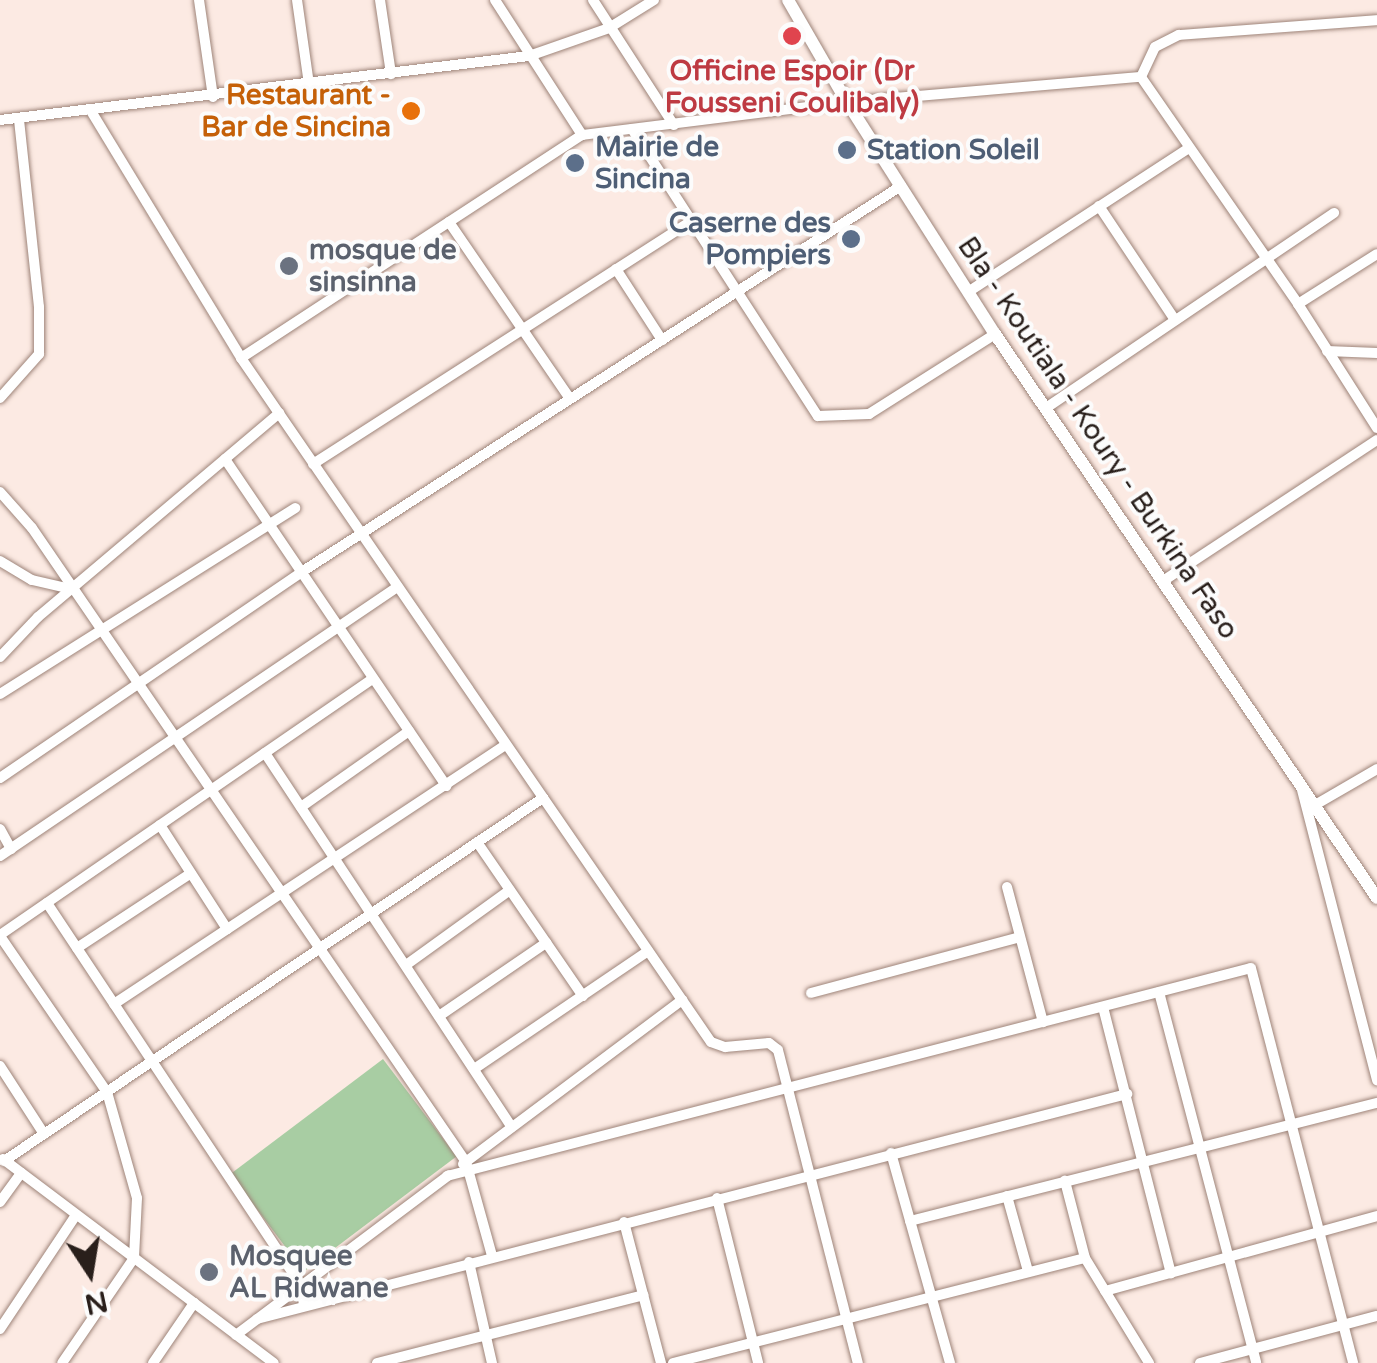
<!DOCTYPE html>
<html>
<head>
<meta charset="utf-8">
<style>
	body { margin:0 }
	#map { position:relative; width:1377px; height:1363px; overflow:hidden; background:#fceae3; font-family:"Varela Round",sans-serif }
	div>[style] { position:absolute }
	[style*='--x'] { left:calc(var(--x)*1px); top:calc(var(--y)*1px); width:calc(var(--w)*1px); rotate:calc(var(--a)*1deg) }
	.green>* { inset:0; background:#a8cda3; transform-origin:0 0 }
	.roads { filter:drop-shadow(0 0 2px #9e8479) drop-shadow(0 0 2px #9e8479) }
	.minor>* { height:10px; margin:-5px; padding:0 5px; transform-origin:5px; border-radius:5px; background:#fff }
	.major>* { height:12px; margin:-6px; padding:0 6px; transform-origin:6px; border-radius:6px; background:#fff }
	.dots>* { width:28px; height:28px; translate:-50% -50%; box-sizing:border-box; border:5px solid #fcfcfc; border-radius:50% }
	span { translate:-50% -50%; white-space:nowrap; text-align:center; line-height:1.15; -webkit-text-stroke:8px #fcfcfc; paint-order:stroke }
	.health-label { font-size:28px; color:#be3a42; font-weight:700 }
	.food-label { font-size:28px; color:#c56008; font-weight:700 }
	.right { translate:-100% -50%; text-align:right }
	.service-label { font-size:28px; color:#4e5e75; font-weight:700 }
	.left { translate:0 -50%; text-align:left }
	.worship-label { font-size:28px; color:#5b616d; font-weight:700 }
	.street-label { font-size:28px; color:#291f1b }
	.north { position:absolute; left:40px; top:1223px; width:100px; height:100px; -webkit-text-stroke:8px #fcfcfc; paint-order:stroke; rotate:168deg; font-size:28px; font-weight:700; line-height:40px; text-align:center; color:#291f1b }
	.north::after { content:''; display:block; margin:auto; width:35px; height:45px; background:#291f1b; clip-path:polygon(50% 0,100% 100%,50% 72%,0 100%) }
</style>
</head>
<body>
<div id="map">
	<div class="green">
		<div style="left:383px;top:1059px;width:122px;height:191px;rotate:53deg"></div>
	</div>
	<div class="roads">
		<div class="minor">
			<div style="--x:199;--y:0;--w:98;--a:81.8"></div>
			<div style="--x:297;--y:0;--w:85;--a:81.9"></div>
			<div style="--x:380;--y:0;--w:75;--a:81.5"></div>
			<div style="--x:495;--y:0;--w:161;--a:57.2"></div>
			<div style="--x:593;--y:0;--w:149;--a:57.1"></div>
			<div style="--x:1141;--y:77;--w:276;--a:55.3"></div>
			<div style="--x:1298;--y:304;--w:147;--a:57.5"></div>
			<div style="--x:1141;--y:77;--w:33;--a:-65"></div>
			<div style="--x:1155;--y:47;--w:27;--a:-27"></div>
			<div style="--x:1179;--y:35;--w:199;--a:-4.3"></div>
			<div style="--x:91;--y:111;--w:289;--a:58.7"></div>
			<div style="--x:241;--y:358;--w:830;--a:55.51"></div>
			<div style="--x:711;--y:1042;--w:15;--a:20"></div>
			<div style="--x:725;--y:1047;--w:44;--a:-5.2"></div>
			<div style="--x:769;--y:1043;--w:11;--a:38"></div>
			<div style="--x:778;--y:1050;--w:323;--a:75.7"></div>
			<div style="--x:0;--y:120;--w:533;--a:-6.9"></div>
			<div style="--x:529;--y:56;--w:85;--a:-19.3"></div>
			<div style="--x:609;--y:28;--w:53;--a:-31.9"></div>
			<div style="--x:632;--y:129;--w:342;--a:57.1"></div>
			<div style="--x:818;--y:416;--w:51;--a:-2.2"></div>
			<div style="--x:869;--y:414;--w:149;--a:-32.4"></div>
			<div style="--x:1099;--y:206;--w:137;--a:56.3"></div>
			<div style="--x:449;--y:222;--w:214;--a:55.6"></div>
			<div style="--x:616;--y:269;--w:85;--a:57.1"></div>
			<div style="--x:968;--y:292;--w:264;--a:-33.1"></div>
			<div style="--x:1298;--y:304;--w:93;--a:-32.3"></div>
			<div style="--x:1327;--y:351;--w:50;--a:2.3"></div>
			<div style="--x:241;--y:358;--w:407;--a:-33.2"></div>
			<div style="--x:582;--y:135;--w:267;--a:-7.1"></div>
			<div style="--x:847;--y:102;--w:295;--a:-4.9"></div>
			<div style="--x:0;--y:398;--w:59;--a:-48.4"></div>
			<div style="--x:39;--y:354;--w:47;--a:-90"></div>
			<div style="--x:39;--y:307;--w:189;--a:-96.1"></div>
			<div style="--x:1046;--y:408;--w:348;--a:-34.1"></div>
			<div style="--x:225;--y:459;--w:395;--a:55.9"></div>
			<div style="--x:313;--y:464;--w:452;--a:-32.7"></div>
			<div style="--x:0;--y:492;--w:48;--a:48.4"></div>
			<div style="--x:32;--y:528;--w:768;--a:55.61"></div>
			<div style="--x:466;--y:1162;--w:98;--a:74.5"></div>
			<div style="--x:0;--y:561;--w:37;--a:31"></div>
			<div style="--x:32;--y:580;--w:40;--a:13"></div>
			<div style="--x:1163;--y:581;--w:256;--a:-33.4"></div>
			<div style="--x:0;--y:657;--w:55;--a:-46.5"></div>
			<div style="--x:38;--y:617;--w:316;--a:-40.2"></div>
			<div style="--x:0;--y:694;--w:349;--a:-32.2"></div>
			<div style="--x:265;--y:753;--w:448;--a:56.6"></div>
			<div style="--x:0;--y:778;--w:363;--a:-34.3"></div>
			<div style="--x:300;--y:573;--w:715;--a:-32.78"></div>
			<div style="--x:1302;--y:790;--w:300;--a:75.5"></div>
			<div style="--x:1315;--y:805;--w:72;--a:-30.1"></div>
			<div style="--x:301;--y:807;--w:132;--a:-35.1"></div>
			<div style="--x:160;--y:825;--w:124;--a:57.2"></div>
			<div style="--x:0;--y:829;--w:23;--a:61"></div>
			<div style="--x:477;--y:842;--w:187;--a:55.5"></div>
			<div style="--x:0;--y:856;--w:480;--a:-34.1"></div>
			<div style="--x:1007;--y:887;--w:140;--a:75.1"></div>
			<div style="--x:47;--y:903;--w:460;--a:56.4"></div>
			<div style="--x:301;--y:1286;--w:18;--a:81"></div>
			<div style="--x:0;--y:935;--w:452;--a:-34.5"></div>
			<div style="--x:0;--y:936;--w:189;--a:55.6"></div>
			<div style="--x:107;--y:1092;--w:110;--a:74.2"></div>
			<div style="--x:137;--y:1198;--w:60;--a:92.9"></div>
			<div style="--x:134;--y:1258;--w:127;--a:124.4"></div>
			<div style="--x:77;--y:948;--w:136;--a:-33.3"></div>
			<div style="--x:406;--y:965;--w:128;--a:-35.8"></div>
			<div style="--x:1159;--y:992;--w:383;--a:75.3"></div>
			<div style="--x:811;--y:993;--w:216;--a:-15"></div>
			<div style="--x:114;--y:1004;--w:470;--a:-33.5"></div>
			<div style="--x:1103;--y:1007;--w:275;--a:75.7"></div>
			<div style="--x:439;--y:1016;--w:130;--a:-34.3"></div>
			<div style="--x:0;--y:1066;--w:81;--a:57.1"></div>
			<div style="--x:474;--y:1069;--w:210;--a:-34.1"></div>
			<div style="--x:891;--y:1153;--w:218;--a:74.3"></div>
			<div style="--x:3;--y:1159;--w:339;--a:37"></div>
			<div style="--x:4;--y:1161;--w:650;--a:-33.96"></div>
			<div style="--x:463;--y:1164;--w:274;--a:-36.8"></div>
			<div style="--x:447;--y:1176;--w:830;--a:-14.5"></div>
			<div style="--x:1251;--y:968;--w:408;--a:75.5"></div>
			<div style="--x:1007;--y:1196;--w:78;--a:74.4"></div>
			<div style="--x:717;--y:1198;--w:170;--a:76"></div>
			<div style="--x:0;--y:1202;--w:36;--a:-54"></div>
			<div style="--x:910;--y:1221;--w:482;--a:-14.2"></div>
			<div style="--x:624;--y:1222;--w:146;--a:75.3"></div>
			<div style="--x:1085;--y:1258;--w:123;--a:58.6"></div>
			<div style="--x:469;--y:1262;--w:104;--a:77.2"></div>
			<div style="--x:1105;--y:1291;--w:282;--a:-15.4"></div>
			<div style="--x:257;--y:1319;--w:899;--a:-14.5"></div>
			<div style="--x:0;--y:1329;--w:137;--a:-56.3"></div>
			<div style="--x:236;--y:1335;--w:266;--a:-36.9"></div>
			<div style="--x:153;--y:1363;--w:73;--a:-55.7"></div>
			<div style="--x:377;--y:1363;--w:275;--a:-14.3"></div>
			<div style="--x:673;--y:1363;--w:425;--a:-14.3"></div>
			<div style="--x:1085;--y:1258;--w:80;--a:-104.6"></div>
			<div style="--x:1200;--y:1363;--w:183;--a:-14.9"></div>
		</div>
		<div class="major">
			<div style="--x:788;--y:0;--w:118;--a:60"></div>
			<div style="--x:847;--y:102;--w:275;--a:57.5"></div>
			<div style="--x:995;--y:334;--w:681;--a:55.89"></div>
		</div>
	</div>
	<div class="dots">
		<div style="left:792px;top:36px;background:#e0444e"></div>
		<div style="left:411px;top:111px;background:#e8710a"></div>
		<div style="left:847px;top:150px;background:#5c6f8a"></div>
		<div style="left:575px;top:163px;background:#5c6f8a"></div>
		<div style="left:851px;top:239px;background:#5c6f8a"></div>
		<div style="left:289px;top:266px;background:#6b7280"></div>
		<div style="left:209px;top:1272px;background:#6b7280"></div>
	</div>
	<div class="health-label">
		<span style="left:792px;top:87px">Officine Espoir (Dr<br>Fousseni Coulibaly)</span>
	</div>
	<div class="food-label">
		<span class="right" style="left:391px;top:111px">Restaurant -<br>Bar de Sincina</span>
	</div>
	<div class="service-label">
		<span class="left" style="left:595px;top:163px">Mairie de<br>Sincina</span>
		<span class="left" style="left:867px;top:150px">Station Soleil</span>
		<span class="right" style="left:831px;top:239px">Caserne des<br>Pompiers</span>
	</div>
	<div class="worship-label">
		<span class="left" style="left:309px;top:266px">mosque de<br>sinsinna</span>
		<span class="left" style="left:229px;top:1272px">Mosquee<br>AL Ridwane</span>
	</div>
	<div class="street-label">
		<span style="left:1098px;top:438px;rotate:56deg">Bla - Koutiala - Koury - Burkina Faso</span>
	</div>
	<div class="north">N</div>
</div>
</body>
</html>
